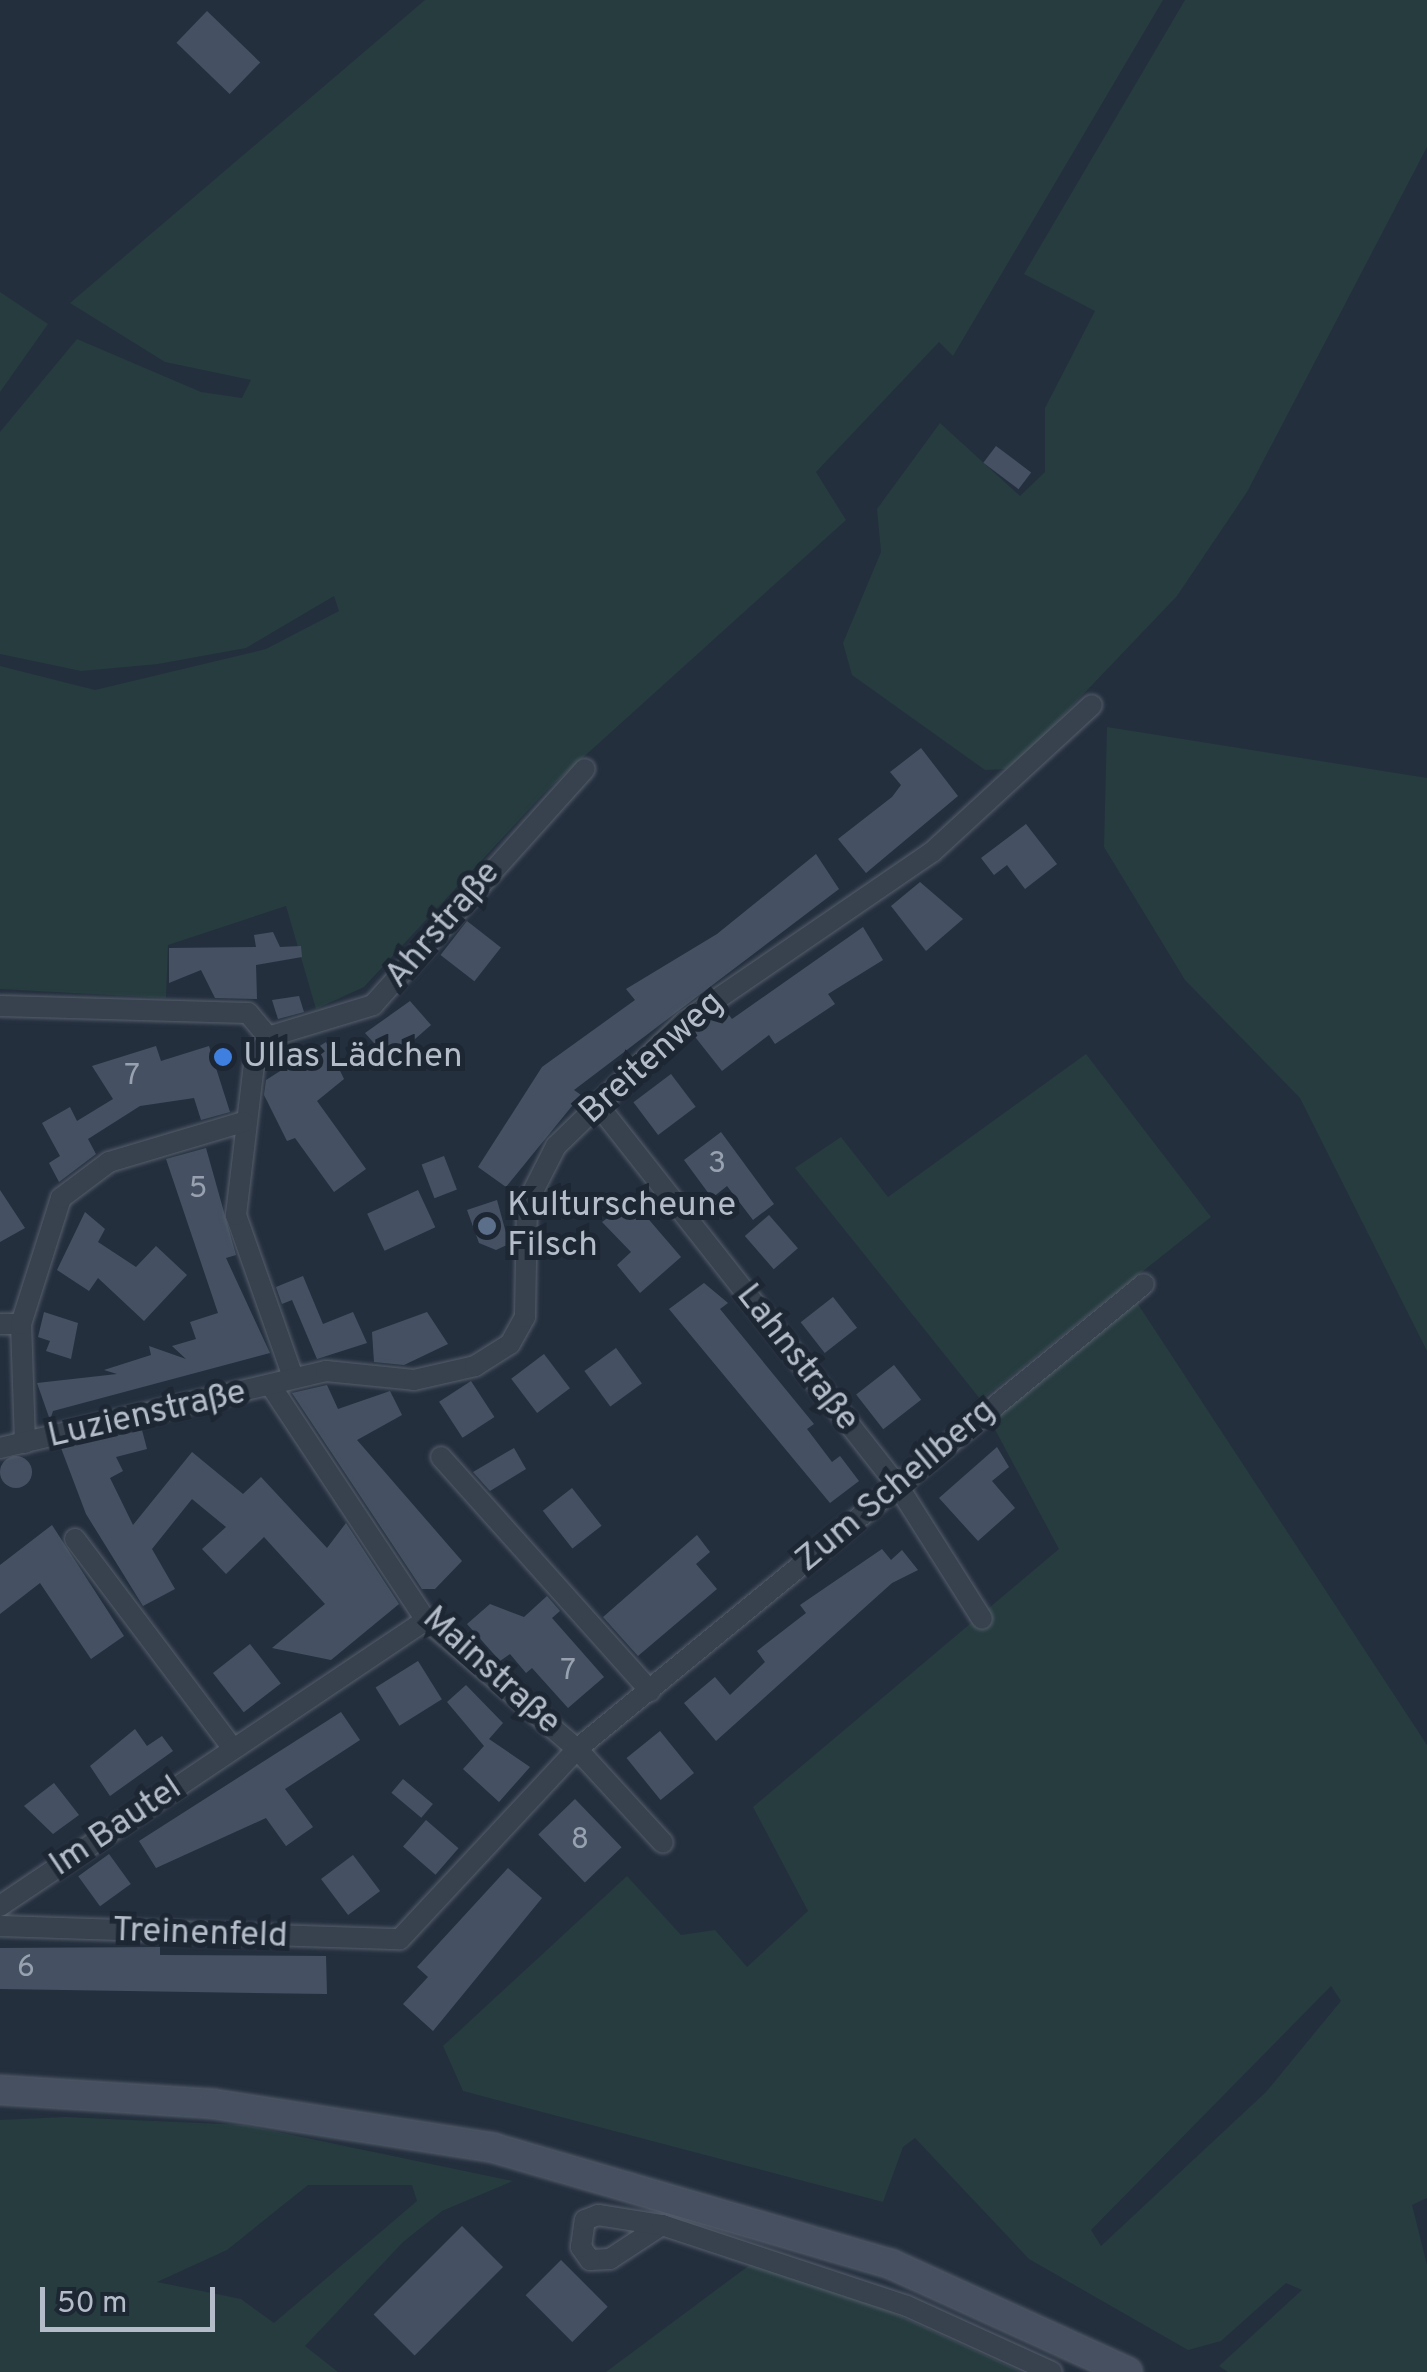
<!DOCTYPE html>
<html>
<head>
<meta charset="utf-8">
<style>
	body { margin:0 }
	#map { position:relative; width:1427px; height:2372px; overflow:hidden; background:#242f3e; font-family:Overpass,sans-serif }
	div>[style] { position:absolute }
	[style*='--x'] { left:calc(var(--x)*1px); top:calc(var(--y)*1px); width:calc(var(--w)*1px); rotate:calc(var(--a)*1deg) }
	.green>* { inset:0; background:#263c3f }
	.building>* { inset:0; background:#455162; transform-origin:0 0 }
	.round { border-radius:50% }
	.roads { filter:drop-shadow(0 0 2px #565f6c) drop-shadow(0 0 2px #565f6c) }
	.minor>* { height:20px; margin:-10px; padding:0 10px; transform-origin:10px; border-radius:10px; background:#38414e }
	.secondary>* { height:28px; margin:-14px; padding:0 14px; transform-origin:14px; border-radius:14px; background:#465061 }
	.dots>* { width:28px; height:28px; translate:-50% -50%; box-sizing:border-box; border:5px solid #1d2633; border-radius:50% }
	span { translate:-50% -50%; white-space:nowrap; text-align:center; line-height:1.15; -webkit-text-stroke:10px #1d2633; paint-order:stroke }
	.number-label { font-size:30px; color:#98a1af }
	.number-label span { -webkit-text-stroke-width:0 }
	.street-label { font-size:35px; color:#b4bcc9 }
	.poi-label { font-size:35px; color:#b4bcc9 }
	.left { translate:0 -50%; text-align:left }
	.scale { position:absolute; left:40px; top:2287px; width:175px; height:45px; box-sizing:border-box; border:5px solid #b4bcc9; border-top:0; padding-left:12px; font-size:30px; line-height:35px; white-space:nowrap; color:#b4bcc9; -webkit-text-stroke:8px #1d2633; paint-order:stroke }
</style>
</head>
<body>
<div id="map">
	<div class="green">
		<div style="clip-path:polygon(425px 0,1163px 0,953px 356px,939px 342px,816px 472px,846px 520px,547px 790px,364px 987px,316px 1009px,286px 906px,168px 945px,166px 998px,0 989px,0 666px,95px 690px,266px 649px,339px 611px,334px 596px,246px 648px,158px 664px,81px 671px,0 654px,0 432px,77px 339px,201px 392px,242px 398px,251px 380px,165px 362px,70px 303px)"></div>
		<div style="clip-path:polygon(1185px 0,1427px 0,1427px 147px,1247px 492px,1177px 596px,1031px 749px,1006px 769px,985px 770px,852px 675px,843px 643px,881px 552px,877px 509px,940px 423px,1020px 496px,1045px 472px,1045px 408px,1095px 311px,1024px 274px)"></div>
		<div style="clip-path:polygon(0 292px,48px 324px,0 392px)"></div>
		<div style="clip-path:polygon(1107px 727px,1427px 778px,1427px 1351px,1300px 1098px,1185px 980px,1104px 847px)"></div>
		<div style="clip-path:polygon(1086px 1054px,1211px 1217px,981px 1400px,795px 1168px,841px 1137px,888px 1197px)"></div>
		<div style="clip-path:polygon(evenodd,1130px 1292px,1427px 1745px,1427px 2198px,1412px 2205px,1427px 2265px,1427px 2372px,1228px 2372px,1219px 2366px,1302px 2290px,1286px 2283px,1221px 2341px,1188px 2350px,1029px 2259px,915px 2138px,903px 2147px,883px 2202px,463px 2091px,443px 2046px,627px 1876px,681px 1935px,715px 1930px,747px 1967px,808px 1911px,753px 1807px,1059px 1549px,991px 1422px,1039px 1367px,1130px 1292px,1331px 1986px,1341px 2001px,1266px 2092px,1101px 2246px,1091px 2230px,1331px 1986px)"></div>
		<div style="clip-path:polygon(evenodd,66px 2117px,244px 2125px,513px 2181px,442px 2211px,403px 2242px,305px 2346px,338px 2372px,0 2372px,0 2120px,66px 2117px,308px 2185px,412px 2185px,417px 2201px,274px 2323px,241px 2299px,157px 2282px,227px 2250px,308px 2185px)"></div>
		<div style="clip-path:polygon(751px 2264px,863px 2299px,1021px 2372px,606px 2372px)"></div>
	</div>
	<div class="building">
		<div style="left:207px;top:11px;width:74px;height:44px;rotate:44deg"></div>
		<div style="left:996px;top:446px;width:44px;height:21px;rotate:37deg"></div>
		<div style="clip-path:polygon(921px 748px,958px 796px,866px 873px,838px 839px,892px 797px,901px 785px,890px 772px)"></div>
		<div style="clip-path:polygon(1026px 824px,1057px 864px,1025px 889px,1007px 865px,994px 875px,981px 858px)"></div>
		<div style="clip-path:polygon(816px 854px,839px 889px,574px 1090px,581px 1095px,506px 1187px,478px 1167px,542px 1067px,635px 1000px,626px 989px,717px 934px)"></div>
		<div style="clip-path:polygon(920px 882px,963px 919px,926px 951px,891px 906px)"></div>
		<div style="left:467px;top:921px;width:43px;height:43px;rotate:38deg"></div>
		<div style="clip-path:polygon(863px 927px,883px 960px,828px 994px,835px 1004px,775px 1044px,769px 1035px,722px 1071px,692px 1033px,725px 1010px,732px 1019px)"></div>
		<div style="clip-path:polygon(273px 932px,280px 947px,301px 946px,302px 957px,256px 965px,257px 999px,215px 998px,201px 970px,169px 983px,169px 948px,256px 947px,254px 935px)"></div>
		<div style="clip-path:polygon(299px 996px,304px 1012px,278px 1019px,272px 1000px)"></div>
		<div style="clip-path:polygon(410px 1001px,431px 1025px,390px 1061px,365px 1033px)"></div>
		<div style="clip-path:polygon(326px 1042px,344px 1079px,317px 1101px,366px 1169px,334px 1192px,295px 1138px,287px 1141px,264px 1095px,266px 1080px)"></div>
		<div style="clip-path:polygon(156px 1046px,161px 1061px,209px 1046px,230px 1112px,201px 1120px,194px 1098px,140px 1106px,88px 1139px,96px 1154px,59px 1182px,49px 1163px,60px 1156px,42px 1123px,70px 1107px,77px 1121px,113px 1099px,92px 1066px)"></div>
		<div style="left:671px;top:1074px;width:41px;height:47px;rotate:53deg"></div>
		<div style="clip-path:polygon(721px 1132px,774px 1204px,753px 1220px,727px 1186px,712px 1198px,684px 1160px)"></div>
		<div style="clip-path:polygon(206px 1148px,236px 1255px,226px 1258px,270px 1353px,53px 1411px,50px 1420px,37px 1383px,117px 1374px,104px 1370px,151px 1355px,149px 1346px,186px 1359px,172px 1346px,196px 1339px,190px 1322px,218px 1313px,166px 1159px)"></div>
		<div style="left:444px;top:1156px;width:36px;height:24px;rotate:69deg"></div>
		<div style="clip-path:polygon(0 1190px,25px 1228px,0 1242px)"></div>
		<div style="left:418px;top:1190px;width:41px;height:56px;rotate:65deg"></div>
		<div style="clip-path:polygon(497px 1200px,509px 1244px,496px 1250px,479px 1243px,467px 1210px)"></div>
		<div style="clip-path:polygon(632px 1200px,681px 1257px,640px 1293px,617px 1265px,631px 1252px,602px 1222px)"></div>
		<div style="clip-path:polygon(85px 1212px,105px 1229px,98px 1242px,136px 1267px,156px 1246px,187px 1275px,144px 1321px,98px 1278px,89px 1291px,57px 1270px)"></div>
		<div style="left:769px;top:1215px;width:44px;height:32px;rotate:49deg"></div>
		<div style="clip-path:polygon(303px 1276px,323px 1324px,353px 1312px,367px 1343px,317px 1359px,292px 1300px,282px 1304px,276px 1287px)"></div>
		<div style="clip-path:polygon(704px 1283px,728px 1303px,720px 1309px,814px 1424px,807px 1429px,832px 1462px,840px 1456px,859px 1481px,830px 1503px,669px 1309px)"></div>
		<div style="left:833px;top:1297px;width:39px;height:41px;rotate:52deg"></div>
		<div style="clip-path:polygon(44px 1312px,78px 1323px,71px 1359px,46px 1351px,50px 1341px,38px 1337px)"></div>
		<div style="clip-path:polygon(427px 1312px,448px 1344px,404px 1365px,374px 1362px,372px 1332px)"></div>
		<div style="left:616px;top:1348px;width:44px;height:39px;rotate:54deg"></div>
		<div style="left:544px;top:1354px;width:43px;height:41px;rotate:53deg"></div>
		<div style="left:894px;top:1365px;width:44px;height:48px;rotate:52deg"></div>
		<div style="left:471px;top:1381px;width:43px;height:38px;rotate:57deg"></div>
		<div style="clip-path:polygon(327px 1385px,338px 1409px,390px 1391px,402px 1415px,357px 1440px,462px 1561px,435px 1589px,422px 1589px,292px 1393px)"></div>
		<div style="clip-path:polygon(142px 1430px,147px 1449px,116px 1457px,123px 1471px,110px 1478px,133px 1525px,192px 1452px,243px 1494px,261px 1477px,327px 1548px,346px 1523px,399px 1604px,331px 1660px,272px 1648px,325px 1604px,264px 1537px,226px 1574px,202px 1549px,226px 1527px,192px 1499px,152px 1549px,175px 1589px,143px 1606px,86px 1514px,61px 1448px)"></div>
		<div style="clip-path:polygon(997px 1447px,1009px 1467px,992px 1481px,1015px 1508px,978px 1541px,939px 1498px)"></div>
		<div style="clip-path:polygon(514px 1448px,526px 1469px,490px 1491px,473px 1472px)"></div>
		<div class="round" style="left:0;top:1456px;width:32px;height:32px"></div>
		<div style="left:572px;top:1488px;width:48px;height:37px;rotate:52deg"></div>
		<div style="clip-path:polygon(52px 1525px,124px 1636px,91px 1659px,40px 1583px,0 1614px,0 1565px)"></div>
		<div style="clip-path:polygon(697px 1535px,710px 1552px,696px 1564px,717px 1589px,638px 1656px,603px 1617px)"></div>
		<div style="clip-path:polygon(882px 1549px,891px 1560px,902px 1550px,918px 1570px,892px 1583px,716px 1741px,684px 1703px,715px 1677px,730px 1695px,765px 1662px,757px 1651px,806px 1613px,800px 1605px)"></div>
		<div style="clip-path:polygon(547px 1596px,560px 1611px,552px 1618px,604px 1677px,568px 1708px,532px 1668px,526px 1673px,510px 1654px,500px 1661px,467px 1624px,490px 1604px,524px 1617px)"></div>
		<div style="left:250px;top:1644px;width:50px;height:47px;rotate:52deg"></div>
		<div style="left:418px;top:1661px;width:45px;height:50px;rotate:58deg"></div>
		<div style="clip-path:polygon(466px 1685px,503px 1723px,489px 1739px,530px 1767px,499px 1802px,463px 1769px,484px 1746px,447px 1702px)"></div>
		<div style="clip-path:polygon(341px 1712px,360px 1740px,285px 1789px,313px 1827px,286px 1846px,266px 1818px,156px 1868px,139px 1841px)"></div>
		<div style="clip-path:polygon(135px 1729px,147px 1746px,162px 1736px,173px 1751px,110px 1796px,90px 1766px)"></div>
		<div style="left:660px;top:1731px;width:54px;height:43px;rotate:51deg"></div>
		<div style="left:403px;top:1779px;width:39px;height:18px;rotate:40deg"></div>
		<div style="clip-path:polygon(54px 1783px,79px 1815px,53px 1834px,24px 1806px)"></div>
		<div style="left:575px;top:1799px;width:67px;height:51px;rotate:46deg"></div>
		<div style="left:426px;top:1820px;width:43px;height:35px;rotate:41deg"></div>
		<div style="left:109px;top:1854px;width:37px;height:38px;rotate:54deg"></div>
		<div style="left:353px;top:1855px;width:45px;height:40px;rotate:53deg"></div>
		<div style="clip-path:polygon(508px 1868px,542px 1898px,433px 2031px,403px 2004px,428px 1977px,417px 1967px)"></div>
		<div style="clip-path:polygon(160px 1947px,160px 1955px,326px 1956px,327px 1994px,0 1989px,0 1948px)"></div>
		<div style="left:462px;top:2226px;width:58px;height:125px;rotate:45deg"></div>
		<div style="left:561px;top:2260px;width:66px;height:50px;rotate:45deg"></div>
	</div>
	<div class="roads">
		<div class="minor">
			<div style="--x:0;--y:1006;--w:248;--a:1.6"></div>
			<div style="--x:248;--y:1013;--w:31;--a:50"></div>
			<div style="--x:598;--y:1105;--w:485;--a:51.8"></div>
			<div style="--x:898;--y:1486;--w:157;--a:57.7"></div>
			<div style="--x:0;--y:1324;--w:21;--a:0"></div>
			<div style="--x:293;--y:1377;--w:172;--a:-109.4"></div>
			<div style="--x:236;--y:1215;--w:151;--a:-83.2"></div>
			<div style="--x:254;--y:1065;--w:31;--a:-63"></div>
			<div style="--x:268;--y:1037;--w:110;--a:-16.9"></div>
			<div style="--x:373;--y:1005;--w:317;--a:-48.1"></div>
			<div style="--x:271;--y:1386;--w:281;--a:56.5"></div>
			<div style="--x:426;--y:1620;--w:199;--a:40.5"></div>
			<div style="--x:577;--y:1749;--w:127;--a:47.5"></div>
			<div style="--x:25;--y:1443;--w:119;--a:-91.9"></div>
			<div style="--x:21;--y:1324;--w:132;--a:-72.4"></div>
			<div style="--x:61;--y:1198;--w:60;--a:-36.9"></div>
			<div style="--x:109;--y:1162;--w:140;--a:-16.6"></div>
			<div style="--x:0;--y:1448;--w:335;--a:-13.3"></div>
			<div style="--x:326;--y:1371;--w:88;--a:5.8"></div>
			<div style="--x:414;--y:1380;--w:63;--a:-12.9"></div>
			<div style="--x:475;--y:1366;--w:41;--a:-32.2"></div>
			<div style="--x:510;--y:1344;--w:31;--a:-61"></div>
			<div style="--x:525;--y:1317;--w:114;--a:-89"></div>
			<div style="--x:527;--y:1203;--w:64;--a:-63"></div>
			<div style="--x:556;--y:1146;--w:180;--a:-44.1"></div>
			<div style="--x:685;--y:1021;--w:299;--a:-34.4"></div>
			<div style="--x:932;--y:852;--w:217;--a:-42.6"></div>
			<div style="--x:441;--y:1457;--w:314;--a:48.2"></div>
			<div style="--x:75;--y:1539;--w:261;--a:53"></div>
			<div style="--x:0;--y:1906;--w:513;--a:-33.88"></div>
			<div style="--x:0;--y:1926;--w:400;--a:1.9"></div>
			<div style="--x:400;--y:1939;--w:260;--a:-47"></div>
			<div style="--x:577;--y:1749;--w:733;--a:-39.36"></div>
			<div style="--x:662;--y:2225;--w:62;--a:146.8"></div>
			<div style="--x:610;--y:2259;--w:20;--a:177"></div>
			<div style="--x:590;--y:2260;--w:16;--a:-125"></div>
			<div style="--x:581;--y:2247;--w:27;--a:-82"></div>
			<div style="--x:585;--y:2220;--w:14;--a:-21"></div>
			<div style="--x:598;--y:2215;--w:65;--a:8.9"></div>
			<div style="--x:662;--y:2225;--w:258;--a:18.3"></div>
			<div style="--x:907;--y:2306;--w:159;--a:24.5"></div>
		</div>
		<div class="secondary">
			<div style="--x:0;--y:2090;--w:214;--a:3.7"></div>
			<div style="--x:214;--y:2104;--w:283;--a:8.9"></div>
			<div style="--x:494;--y:2148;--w:414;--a:16.3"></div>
			<div style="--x:891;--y:2264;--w:260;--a:24.5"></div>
		</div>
	</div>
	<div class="dots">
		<div style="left:223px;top:1057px;background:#3f7fe0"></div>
		<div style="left:487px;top:1226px;background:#5c6f8a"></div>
	</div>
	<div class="number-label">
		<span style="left:132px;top:1077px">7</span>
		<span style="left:717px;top:1165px">3</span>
		<span style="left:198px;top:1190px">5</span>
		<span style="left:568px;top:1672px">7</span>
		<span style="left:580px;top:1841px">8</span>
		<span style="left:26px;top:1969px">6</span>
	</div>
	<div class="street-label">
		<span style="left:443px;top:925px;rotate:-49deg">Ahrstraße</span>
		<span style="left:652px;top:1058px;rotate:-42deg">Breitenweg</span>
		<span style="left:797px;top:1358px;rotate:52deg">Lahnstraße</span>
		<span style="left:147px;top:1415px;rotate:-13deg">Luzienstraße</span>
		<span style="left:896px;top:1486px;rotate:-40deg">Zum Schellberg</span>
		<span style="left:491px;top:1671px;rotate:42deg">Mainstraße</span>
		<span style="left:116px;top:1827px;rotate:-34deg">Im Bautel</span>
		<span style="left:200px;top:1934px;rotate:2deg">Treinenfeld</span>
	</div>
	<div class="poi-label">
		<span class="left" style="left:243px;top:1057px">Ullas Lädchen</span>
		<span class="left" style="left:507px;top:1226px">Kulturscheune<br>Filsch</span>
	</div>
	<div class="scale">50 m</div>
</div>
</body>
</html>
